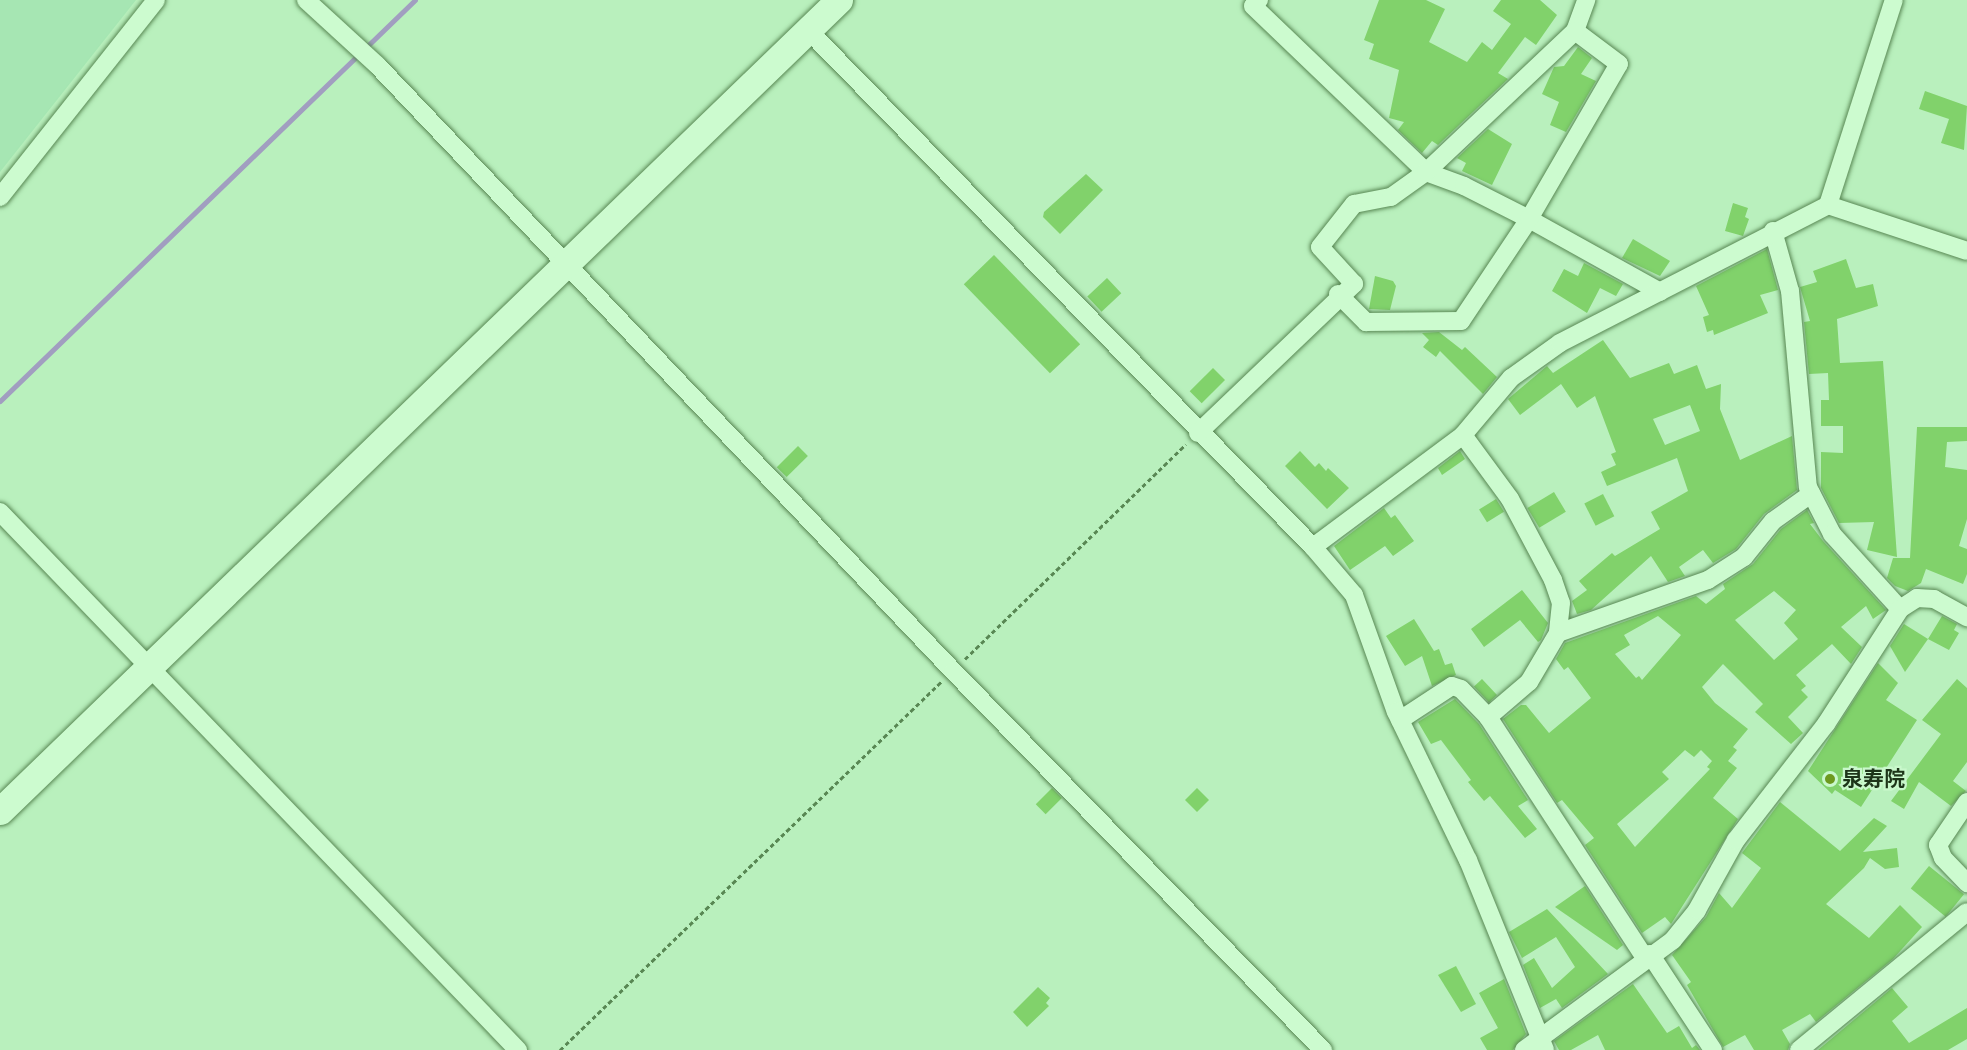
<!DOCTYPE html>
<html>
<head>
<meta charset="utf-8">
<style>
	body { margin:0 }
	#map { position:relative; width:1967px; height:1050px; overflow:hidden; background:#b9f0bd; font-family:Bitter,"Noto Sans JP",serif }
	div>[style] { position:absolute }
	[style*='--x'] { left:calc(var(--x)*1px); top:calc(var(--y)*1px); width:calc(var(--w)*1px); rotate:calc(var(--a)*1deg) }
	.farmland>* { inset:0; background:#a6e6b3 }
	.stream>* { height:5px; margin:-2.5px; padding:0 2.5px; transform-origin:2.5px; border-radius:2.5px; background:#a19ec0 }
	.building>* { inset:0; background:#81d26b; transform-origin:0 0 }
	.path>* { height:3px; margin-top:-1.5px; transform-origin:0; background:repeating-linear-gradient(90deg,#588753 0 4.5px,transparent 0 7.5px) }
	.roads { filter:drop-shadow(0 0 2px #588753) drop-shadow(0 0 2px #588753) }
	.street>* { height:18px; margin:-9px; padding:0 9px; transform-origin:9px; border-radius:9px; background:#ccfbcf }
	.secondary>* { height:27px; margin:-13.5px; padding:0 13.5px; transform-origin:13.5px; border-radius:13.5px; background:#ccfbcf }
	.dots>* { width:16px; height:16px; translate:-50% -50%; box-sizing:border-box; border:3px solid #c9f8cc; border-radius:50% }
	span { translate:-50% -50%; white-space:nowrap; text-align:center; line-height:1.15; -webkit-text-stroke:4.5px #c9f8cc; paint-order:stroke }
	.poi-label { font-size:21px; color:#1d3519; font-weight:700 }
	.left { translate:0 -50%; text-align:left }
</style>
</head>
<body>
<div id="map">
	<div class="farmland">
		<div style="clip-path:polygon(0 0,136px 0,0 172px)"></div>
	</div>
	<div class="stream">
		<div style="--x:0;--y:401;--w:577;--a:-44.02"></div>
	</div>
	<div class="building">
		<div style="clip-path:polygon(1379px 0,1426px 0,1445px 9px,1429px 42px,1467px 62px,1482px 42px,1492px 50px,1511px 24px,1493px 11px,1501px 0,1540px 0,1557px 15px,1536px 45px,1525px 37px,1498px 73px,1508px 79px,1438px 145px,1432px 141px,1422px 153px,1398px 130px,1404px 122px,1389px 118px,1399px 70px,1369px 59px,1374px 44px,1364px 40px)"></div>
		<div style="clip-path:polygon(1578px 47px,1592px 58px,1581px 74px,1596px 81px,1566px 132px,1550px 125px,1559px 102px,1542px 94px,1554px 67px,1564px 66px)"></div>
		<div style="clip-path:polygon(1925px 91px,1967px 106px,1964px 150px,1941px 143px,1949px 119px,1919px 109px)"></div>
		<div style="clip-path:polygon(1488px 129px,1512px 144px,1492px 185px,1462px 171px,1466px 163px,1457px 158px)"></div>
		<div style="clip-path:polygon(1086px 174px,1103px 190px,1060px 234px,1043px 217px,1044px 212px)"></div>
		<div style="clip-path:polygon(1733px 203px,1748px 208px,1745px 217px,1749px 219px,1743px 236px,1725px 231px)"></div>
		<div style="clip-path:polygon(1633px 239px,1670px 261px,1660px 276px,1622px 258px)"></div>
		<div style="clip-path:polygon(1767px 249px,1778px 290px,1760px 295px,1768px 313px,1714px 335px,1713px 330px,1707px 332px,1703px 317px,1709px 315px,1696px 286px)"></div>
		<div style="left:994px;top:255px;width:124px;height:42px;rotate:46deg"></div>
		<div style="clip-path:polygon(1846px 259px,1856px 288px,1873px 284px,1878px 306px,1837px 319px,1840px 363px,1883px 361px,1897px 557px,1867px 550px,1874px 522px,1839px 523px,1821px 488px,1821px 452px,1843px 453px,1843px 426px,1821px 426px,1821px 400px,1829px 400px,1828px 373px,1809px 374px,1804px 322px,1810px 321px,1800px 287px,1817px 282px,1813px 271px)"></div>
		<div style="clip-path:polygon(1584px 263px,1623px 284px,1616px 296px,1600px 288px,1587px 313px,1552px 291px,1564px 269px,1578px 276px)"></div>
		<div style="clip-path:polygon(1375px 276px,1393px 281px,1396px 286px,1390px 310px,1369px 309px)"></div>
		<div style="left:1107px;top:278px;width:21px;height:27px;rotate:47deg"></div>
		<div style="clip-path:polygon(1439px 332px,1462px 350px,1465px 347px,1497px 377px,1483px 394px,1440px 351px,1436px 357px,1423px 347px,1429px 340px,1422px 333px)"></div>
		<div style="clip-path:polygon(evenodd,1603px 340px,1630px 378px,1669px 363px,1674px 374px,1697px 365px,1706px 389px,1721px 384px,1720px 409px,1740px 460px,1792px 436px,1797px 490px,1764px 514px,1736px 549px,1713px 563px,1703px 550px,1679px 567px,1685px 576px,1668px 582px,1651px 556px,1591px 610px,1577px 614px,1572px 601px,1587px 590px,1579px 581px,1612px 553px,1615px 556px,1660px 529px,1651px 512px,1688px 491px,1677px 458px,1607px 486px,1601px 472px,1616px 465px,1611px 454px,1616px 452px,1595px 396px,1577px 408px,1561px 384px,1520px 415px,1508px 399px,1547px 366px,1553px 373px,1603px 340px,1690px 405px,1700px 431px,1665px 445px,1653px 419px,1690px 405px)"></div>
		<div style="left:1213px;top:368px;width:17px;height:33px;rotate:45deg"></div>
		<div style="clip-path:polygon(1917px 427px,1967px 427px,1967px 441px,1947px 442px,1945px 467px,1967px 470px,1967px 519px,1959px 546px,1967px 549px,1967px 574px,1963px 584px,1926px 569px,1921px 583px,1908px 591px,1895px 586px,1887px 578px,1893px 558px,1910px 558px)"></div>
		<div style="left:798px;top:446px;width:14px;height:30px;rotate:45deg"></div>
		<div style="clip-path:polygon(1300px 451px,1315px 467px,1319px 463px,1326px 471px,1328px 468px,1349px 488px,1327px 509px,1285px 466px)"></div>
		<div style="clip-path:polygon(1460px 451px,1465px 459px,1442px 475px,1438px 468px)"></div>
		<div style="left:1554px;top:492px;width:23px;height:31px;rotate:59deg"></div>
		<div style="left:1603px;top:494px;width:25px;height:21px;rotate:63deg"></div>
		<div style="left:1496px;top:499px;width:15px;height:20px;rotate:58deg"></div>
		<div style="clip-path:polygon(1384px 508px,1391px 518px,1395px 515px,1414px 541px,1393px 556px,1385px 546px,1350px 570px,1334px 546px)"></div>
		<div style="clip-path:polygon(evenodd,1807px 510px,1814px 523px,1810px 524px,1823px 541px,1886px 610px,1873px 619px,1866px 606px,1841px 627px,1862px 647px,1851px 664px,1832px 644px,1796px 675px,1806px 686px,1801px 690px,1808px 697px,1788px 717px,1803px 733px,1791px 744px,1755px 712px,1763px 704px,1723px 664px,1702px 687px,1715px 703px,1748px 729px,1733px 747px,1737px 750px,1728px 761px,1737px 768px,1713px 798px,1738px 819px,1671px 924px,1665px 917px,1642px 933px,1585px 845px,1594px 838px,1562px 800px,1557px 803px,1503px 719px,1521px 705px,1526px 705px,1549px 733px,1591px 698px,1568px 667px,1564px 670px,1556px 659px,1565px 643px,1696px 596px,1706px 604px,1725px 589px,1723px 584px,1753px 564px,1781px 529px,1807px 510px,1774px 591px,1796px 610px,1784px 623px,1798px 639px,1774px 660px,1735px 620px,1774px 591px,1807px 510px,1658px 616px,1681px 635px,1642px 680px,1639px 676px,1636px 678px,1615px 654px,1630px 645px,1624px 635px,1658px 616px,1807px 510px,1685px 750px,1694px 757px,1701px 750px,1712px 761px,1707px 767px,1710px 769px,1635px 847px,1617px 824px,1669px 779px,1662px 772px,1685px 750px)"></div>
		<div style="clip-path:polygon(1522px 590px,1548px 623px,1541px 640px,1538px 642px,1520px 620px,1484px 647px,1471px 629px)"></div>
		<div style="clip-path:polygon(1942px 616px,1957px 624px,1954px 630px,1959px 633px,1949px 650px,1928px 639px)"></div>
		<div style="clip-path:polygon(1414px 619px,1434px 651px,1439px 649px,1445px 665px,1452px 663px,1456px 675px,1432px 686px,1422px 656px,1405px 666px,1386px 636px)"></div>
		<div style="clip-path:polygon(1904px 624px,1928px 639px,1905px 672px,1890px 646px)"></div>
		<div style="clip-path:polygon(1878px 663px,1898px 683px,1886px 700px,1917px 720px,1861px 807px,1835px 790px,1832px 794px,1808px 771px)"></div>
		<div style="left:1482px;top:679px;width:22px;height:11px;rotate:47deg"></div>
		<div style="clip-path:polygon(1957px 679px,1967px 688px,1967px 762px,1953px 781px,1966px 791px,1951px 806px,1919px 782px,1904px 809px,1891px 801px,1941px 734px,1922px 720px)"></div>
		<div style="clip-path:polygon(1455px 699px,1479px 724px,1528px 800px,1518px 806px,1537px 829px,1525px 838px,1490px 796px,1484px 801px,1468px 782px,1471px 780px,1441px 740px,1431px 744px,1418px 722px)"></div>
		<div style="left:1052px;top:788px;width:14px;height:23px;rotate:45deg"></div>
		<div style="left:1197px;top:788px;width:17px;height:17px;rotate:45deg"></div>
		<div style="clip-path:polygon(1780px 802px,1840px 851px,1874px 818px,1887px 826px,1863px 852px,1897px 848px,1899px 867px,1885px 869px,1870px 858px,1864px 868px,1826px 904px,1869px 938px,1900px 905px,1922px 927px,1893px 959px,1816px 1022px,1810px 1014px,1782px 1030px,1790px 1044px,1788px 1050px,1754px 1050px,1745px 1035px,1723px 1047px,1687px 985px,1691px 982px,1672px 955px,1706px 917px,1719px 893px,1732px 908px,1761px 868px,1742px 853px)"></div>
		<div style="left:1929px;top:866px;width:45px;height:29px;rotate:39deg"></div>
		<div style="clip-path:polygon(1585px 886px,1623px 945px,1617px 950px,1555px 907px)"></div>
		<div style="clip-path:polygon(1547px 909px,1608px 974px,1562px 1008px,1556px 999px,1540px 1008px,1523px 965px,1534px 958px,1552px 988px,1575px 967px,1556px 937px,1522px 958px,1509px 932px)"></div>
		<div style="clip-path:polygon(1456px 966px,1476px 1004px,1461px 1012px,1438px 975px)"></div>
		<div style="clip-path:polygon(1504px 979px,1526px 1034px,1513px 1050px,1487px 1050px,1480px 1038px,1498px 1028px,1479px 993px)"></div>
		<div style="clip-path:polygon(1633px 984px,1667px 1033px,1679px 1026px,1692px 1048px,1696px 1045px,1700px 1050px,1605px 1050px,1598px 1035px,1571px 1050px,1559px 1050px,1554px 1041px)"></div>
		<div style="clip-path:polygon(1038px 987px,1050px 998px,1046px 1003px,1049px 1006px,1027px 1027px,1013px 1012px)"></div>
		<div style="clip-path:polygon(1892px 988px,1908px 1007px,1892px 1021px,1909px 1043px,1967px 1008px,1967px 1039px,1948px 1050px,1818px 1050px)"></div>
	</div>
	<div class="path">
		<div style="--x:965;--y:659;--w:308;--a:-44.2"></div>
		<div style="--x:560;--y:1050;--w:530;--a:-44.01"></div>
	</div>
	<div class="roads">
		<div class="street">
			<div style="--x:306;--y:0;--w:96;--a:42.5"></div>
			<div style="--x:377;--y:65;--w:836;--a:46.45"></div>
			<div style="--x:953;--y:671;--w:530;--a:45.69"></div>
			<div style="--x:1259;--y:0;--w:8;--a:135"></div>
			<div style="--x:1253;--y:6;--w:240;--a:43.8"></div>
			<div style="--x:1426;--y:172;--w:40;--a:20.2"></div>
			<div style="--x:1464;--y:186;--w:73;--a:26.9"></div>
			<div style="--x:1529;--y:219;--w:150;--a:29.1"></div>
			<div style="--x:808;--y:30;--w:723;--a:45.67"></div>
			<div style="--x:1313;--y:547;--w:63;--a:49.5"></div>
			<div style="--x:1354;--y:595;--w:124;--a:70.3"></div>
			<div style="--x:1396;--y:712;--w:165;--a:64.1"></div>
			<div style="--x:1468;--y:860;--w:205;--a:67.9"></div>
			<div style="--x:0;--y:197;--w:251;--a:-51.6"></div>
			<div style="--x:1828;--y:205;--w:215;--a:-72.2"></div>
			<div style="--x:1773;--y:231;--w:62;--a:74.2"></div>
			<div style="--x:1790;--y:291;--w:197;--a:84.8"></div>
			<div style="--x:1808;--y:487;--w:53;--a:62.9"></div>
			<div style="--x:1832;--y:534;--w:101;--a:47.8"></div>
			<div style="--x:1338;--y:294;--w:40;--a:45"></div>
			<div style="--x:1366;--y:322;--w:95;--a:-0.6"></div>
			<div style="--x:1461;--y:321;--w:123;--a:-56.3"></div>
			<div style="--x:1529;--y:219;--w:179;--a:-59.9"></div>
			<div style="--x:1619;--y:64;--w:55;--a:-143.1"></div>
			<div style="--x:1575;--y:31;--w:33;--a:-70"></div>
			<div style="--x:1198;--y:433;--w:216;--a:-43.7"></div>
			<div style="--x:1354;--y:284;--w:50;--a:-132.6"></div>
			<div style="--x:1320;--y:247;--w:55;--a:-51.7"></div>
			<div style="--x:1354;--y:204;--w:38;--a:-11"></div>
			<div style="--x:1391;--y:197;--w:43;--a:-35.5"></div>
			<div style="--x:1426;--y:172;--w:205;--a:-43.4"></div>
			<div style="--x:1463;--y:435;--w:79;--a:53.7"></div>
			<div style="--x:1510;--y:499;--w:92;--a:62"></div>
			<div style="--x:1553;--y:580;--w:24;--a:71"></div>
			<div style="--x:1561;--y:603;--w:30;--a:96"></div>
			<div style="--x:1558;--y:633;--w:57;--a:120.6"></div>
			<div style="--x:1529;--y:682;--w:54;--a:139.5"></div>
			<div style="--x:1488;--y:717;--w:288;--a:56.9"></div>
			<div style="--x:0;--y:512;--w:747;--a:46.09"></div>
			<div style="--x:1313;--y:547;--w:187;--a:-36.7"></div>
			<div style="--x:1463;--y:435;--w:75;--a:-49.9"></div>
			<div style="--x:1511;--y:378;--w:60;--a:-35.5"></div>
			<div style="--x:1560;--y:343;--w:301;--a:-27.2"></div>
			<div style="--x:1828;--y:205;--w:146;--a:18.3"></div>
			<div style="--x:1558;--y:633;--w:159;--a:-19.5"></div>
			<div style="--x:1708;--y:580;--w:43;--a:-32.6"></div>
			<div style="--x:1744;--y:557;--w:46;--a:-51.1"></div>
			<div style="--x:1773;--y:521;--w:47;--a:-35.4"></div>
			<div style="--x:1400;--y:720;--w:62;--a:-33.2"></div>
			<div style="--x:1452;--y:686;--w:9;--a:18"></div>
			<div style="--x:1461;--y:689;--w:39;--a:46"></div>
			<div style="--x:1967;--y:802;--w:52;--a:124"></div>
			<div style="--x:1938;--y:845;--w:14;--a:69"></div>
			<div style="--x:1943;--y:858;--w:35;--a:46"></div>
			<div style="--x:1650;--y:954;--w:115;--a:56.7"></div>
			<div style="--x:1524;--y:1050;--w:185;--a:-36.4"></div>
			<div style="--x:1673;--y:940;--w:38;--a:-51"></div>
			<div style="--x:1697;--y:910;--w:80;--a:-60.9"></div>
			<div style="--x:1736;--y:840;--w:147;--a:-52.2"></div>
			<div style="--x:1826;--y:724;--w:137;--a:-57.2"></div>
			<div style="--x:1900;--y:609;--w:20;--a:-33"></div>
			<div style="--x:1917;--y:598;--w:17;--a:3"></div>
			<div style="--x:1934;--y:599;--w:38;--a:29"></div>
			<div style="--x:1799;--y:1050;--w:217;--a:-39.4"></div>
		</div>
		<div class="secondary">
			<div style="--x:0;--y:811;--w:1167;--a:-44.03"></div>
		</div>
	</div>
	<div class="dots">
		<div style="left:1830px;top:779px;background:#6d9a1f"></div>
	</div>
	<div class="poi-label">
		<span class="left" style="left:1842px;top:779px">泉寿院</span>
	</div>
</div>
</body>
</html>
